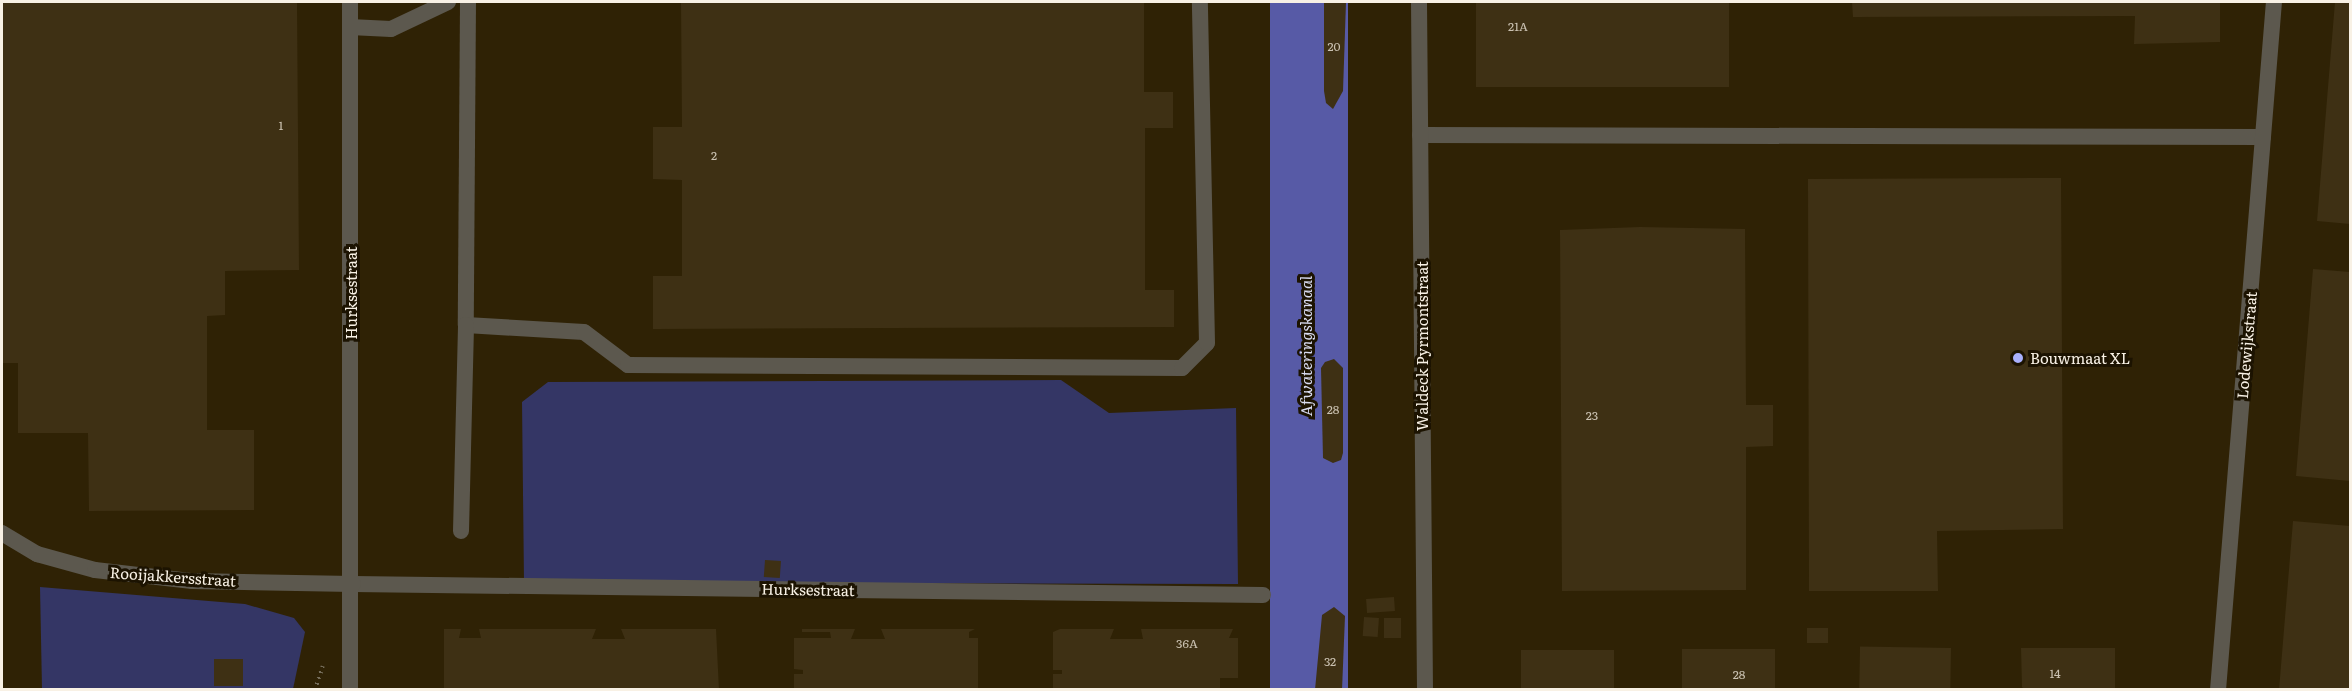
<!DOCTYPE html>
<html>
<head>
<meta charset="utf-8">
<style>
	body { margin:0 }
	#map { position:relative; width:2352px; height:691px; overflow:hidden; background:#261c07; font-family:Literata,serif }
	div>[style] { position:absolute }
	[style*='--x'] { left:calc(var(--x)*1px); top:calc(var(--y)*1px); width:calc(var(--w)*1px); rotate:calc(var(--a)*1deg) }
	.built>* { inset:0; background:#2f2205; transform-origin:0 0 }
	.green>* { inset:0; background:#343665 }
	.water>* { inset:0; background:#575aa6; transform-origin:0 0 }
	.building>* { inset:0; background:#3e3014; transform-origin:0 0 }
	.path>* { height:4px; margin-top:-2px; transform-origin:0; background:repeating-linear-gradient(90deg,#756d5b 0 1.5px,transparent 0 6px) }
	.service>* { height:16px; margin:-8px; padding:0 8px; transform-origin:8px; border-radius:8px; background:#5c584e }
	.minor>* { height:16px; margin:-8px; padding:0 8px; transform-origin:8px; border-radius:8px; background:#5c584e }
	.tertiary>* { height:16px; margin:-8px; padding:0 8px; transform-origin:8px; border-radius:8px; background:#5c584e }
	.dots>* { width:16px; height:16px; translate:-50% -50%; box-sizing:border-box; border:3px solid #1c1301; border-radius:50% }
	span { translate:-50% -50%; white-space:nowrap; text-align:center; line-height:1.15; -webkit-text-stroke:6px #1c1301; paint-order:stroke }
	.number-label { font-size:12px; color:#cac1b1 }
	.number-label span { -webkit-text-stroke-width:0 }
	.street-label { font-size:15px; color:#f8f1e5 }
	.poi-label { font-size:15px; color:#f8f1e5 }
	.left { translate:0 -50%; text-align:left }
	.water-label { font-size:16px; color:#d9dcf1; font-style:italic }
	.frame { position:absolute; inset:0; border:3px solid #f8f1e5; pointer-events:none }
</style>
</head>
<body>
<div id="map">
	<div class="built">
		<div style="left:2px;top:2px;width:2348px;height:687px"></div>
	</div>
	<div class="green">
		<div style="clip-path:polygon(1061px 380px,1109px 413px,1236px 408px,1238px 584px,524px 582px,522px 402px,548px 382px)"></div>
		<div style="clip-path:polygon(40px 587px,245px 604px,294px 618px,305px 632px,293px 689px,42px 689px)"></div>
	</div>
	<div class="water">
		<div style="left:1270px;top:2px;width:78px;height:687px"></div>
	</div>
	<div class="building">
		<div style="clip-path:polygon(2px 2px,297px 2px,299px 270px,225px 271px,225px 315px,207px 316px,207px 430px,254px 430px,254px 510px,89px 511px,88px 433px,18px 433px,18px 363px,2px 363px)"></div>
		<div style="clip-path:polygon(681px 2px,1144px 2px,1144px 92px,1173px 92px,1173px 128px,1145px 128px,1145px 290px,1174px 290px,1174px 327px,653px 329px,653px 276px,682px 276px,682px 180px,653px 179px,653px 127px,682px 127px)"></div>
		<div style="clip-path:polygon(1324px 2px,1346px 2px,1343px 91px,1333px 109px,1326px 103px,1324px 91px)"></div>
		<div style="left:1476px;top:2px;width:253px;height:85px"></div>
		<div style="clip-path:polygon(1852px 2px,2220px 2px,2220px 42px,2134px 44px,2135px 16px,1853px 17px)"></div>
		<div style="clip-path:polygon(2335px 2px,2350px 2px,2350px 224px,2317px 221px)"></div>
		<div style="clip-path:polygon(2061px 178px,2063px 529px,1937px 531px,1938px 591px,1809px 591px,1808px 179px)"></div>
		<div style="clip-path:polygon(1640px 227px,1745px 229px,1746px 405px,1773px 405px,1773px 446px,1746px 447px,1746px 590px,1562px 591px,1560px 230px)"></div>
		<div style="clip-path:polygon(2313px 269px,2350px 272px,2350px 481px,2296px 476px)"></div>
		<div style="clip-path:polygon(1334px 359px,1343px 368px,1343px 453px,1341px 460px,1333px 463px,1323px 458px,1321px 368px,1325px 362px)"></div>
		<div style="clip-path:polygon(2293px 521px,2350px 526px,2350px 690px,2279px 690px)"></div>
		<div style="left:765px;top:560px;width:16px;height:17px;rotate:4deg"></div>
		<div style="left:1394px;top:597px;width:14px;height:28px;rotate:86deg"></div>
		<div style="clip-path:polygon(1334px 607px,1345px 616px,1342px 690px,1315px 690px,1322px 615px)"></div>
		<div style="left:1364px;top:617px;width:15px;height:19px;rotate:4deg"></div>
		<div style="left:1384px;top:618px;width:17px;height:20px"></div>
		<div style="left:1807px;top:628px;width:21px;height:15px"></div>
		<div style="clip-path:polygon(444px 629px,461px 629px,459px 638px,481px 638px,479px 629px,596px 629px,592px 639px,625px 639px,621px 629px,716px 629px,719px 690px,444px 690px)"></div>
		<div style="clip-path:polygon(802px 629px,855px 629px,851px 639px,885px 639px,881px 629px,975px 629px,969px 632px,969px 638px,978px 638px,978px 690px,794px 690px,794px 674px,803px 674px,803px 670px,794px 669px,794px 638px,831px 638px,830px 632px,802px 632px)"></div>
		<div style="clip-path:polygon(1060px 629px,1114px 629px,1110px 639px,1143px 639px,1141px 629px,1233px 629px,1229px 638px,1238px 638px,1238px 678px,1220px 678px,1220px 690px,1053px 690px,1053px 674px,1062px 674px,1062px 670px,1053px 670px,1053px 632px)"></div>
		<div style="left:1951px;top:648px;width:42px;height:91px;rotate:91deg"></div>
		<div style="clip-path:polygon(2021px 648px,2115px 648px,2115px 690px,2025px 690px,2022px 687px)"></div>
		<div style="left:1775px;top:649px;width:41px;height:93px;rotate:90deg"></div>
		<div style="left:1614px;top:650px;width:39px;height:93px;rotate:90deg"></div>
		<div style="left:243px;top:659px;width:27px;height:29px;rotate:90deg"></div>
	</div>
	<div class="path">
		<div style="--x:315;--y:690;--w:25;--a:-72"></div>
	</div>
	<div class="service">
		<div style="--x:468;--y:2;--w:323;--a:90.4"></div>
		<div style="--x:466;--y:325;--w:118;--a:3.4"></div>
		<div style="--x:584;--y:332;--w:55;--a:36.9"></div>
		<div style="--x:628;--y:365;--w:554;--a:0.31"></div>
		<div style="--x:1182;--y:368;--w:35;--a:-45"></div>
		<div style="--x:1207;--y:343;--w:341;--a:-91.2"></div>
		<div style="--x:350;--y:27;--w:41;--a:2.8"></div>
		<div style="--x:391;--y:29;--w:63;--a:-25.3"></div>
		<div style="--x:1420;--y:135;--w:843;--a:0.14"></div>
		<div style="--x:461;--y:531;--w:206;--a:-88.6"></div>
		<div style="--x:353;--y:584;--w:910;--a:0.69"></div>
	</div>
	<div class="minor">
		<div style="--x:1419;--y:2;--w:688;--a:89.5"></div>
		<div style="--x:2;--y:533;--w:41;--a:31"></div>
		<div style="--x:37;--y:554;--w:60;--a:15.4"></div>
		<div style="--x:95;--y:570;--w:98;--a:6.5"></div>
		<div style="--x:192;--y:581;--w:161;--a:1.1"></div>
		<div style="--x:2218;--y:690;--w:690;--a:-85.35"></div>
	</div>
	<div class="tertiary">
		<div style="--x:350;--y:2;--w:688;--a:90"></div>
	</div>
	<div class="dots">
		<div style="left:2018px;top:358px;background:#a9b0fc"></div>
	</div>
	<div class="number-label">
		<span style="left:1518px;top:27px">21A</span>
		<span style="left:1334px;top:47px">20</span>
		<span style="left:281px;top:126px">1</span>
		<span style="left:714px;top:156px">2</span>
		<span style="left:1333px;top:410px">28</span>
		<span style="left:1592px;top:416px">23</span>
		<span style="left:1187px;top:644px">36A</span>
		<span style="left:1330px;top:662px">32</span>
		<span style="left:2055px;top:674px">14</span>
		<span style="left:1739px;top:675px">28</span>
	</div>
	<div class="street-label">
		<span style="left:351px;top:293px;rotate:-90deg">Hurksestraat</span>
		<span style="left:2246px;top:345px;rotate:-85deg">Lodewijkstraat</span>
		<span style="left:1422px;top:346px;rotate:-90deg">Waldeck Pyrmontstraat</span>
		<span style="left:173px;top:576px;rotate:4deg">Rooijakkersstraat</span>
		<span style="left:808px;top:589px;rotate:1deg">Hurksestraat</span>
	</div>
	<div class="poi-label">
		<span class="left" style="left:2030px;top:358px">Bouwmaat XL</span>
	</div>
	<div class="water-label">
		<span style="left:1305px;top:346px;rotate:-90deg">Afwateringskanaal</span>
	</div>
	<div class="frame"></div>
</div>
</body>
</html>
